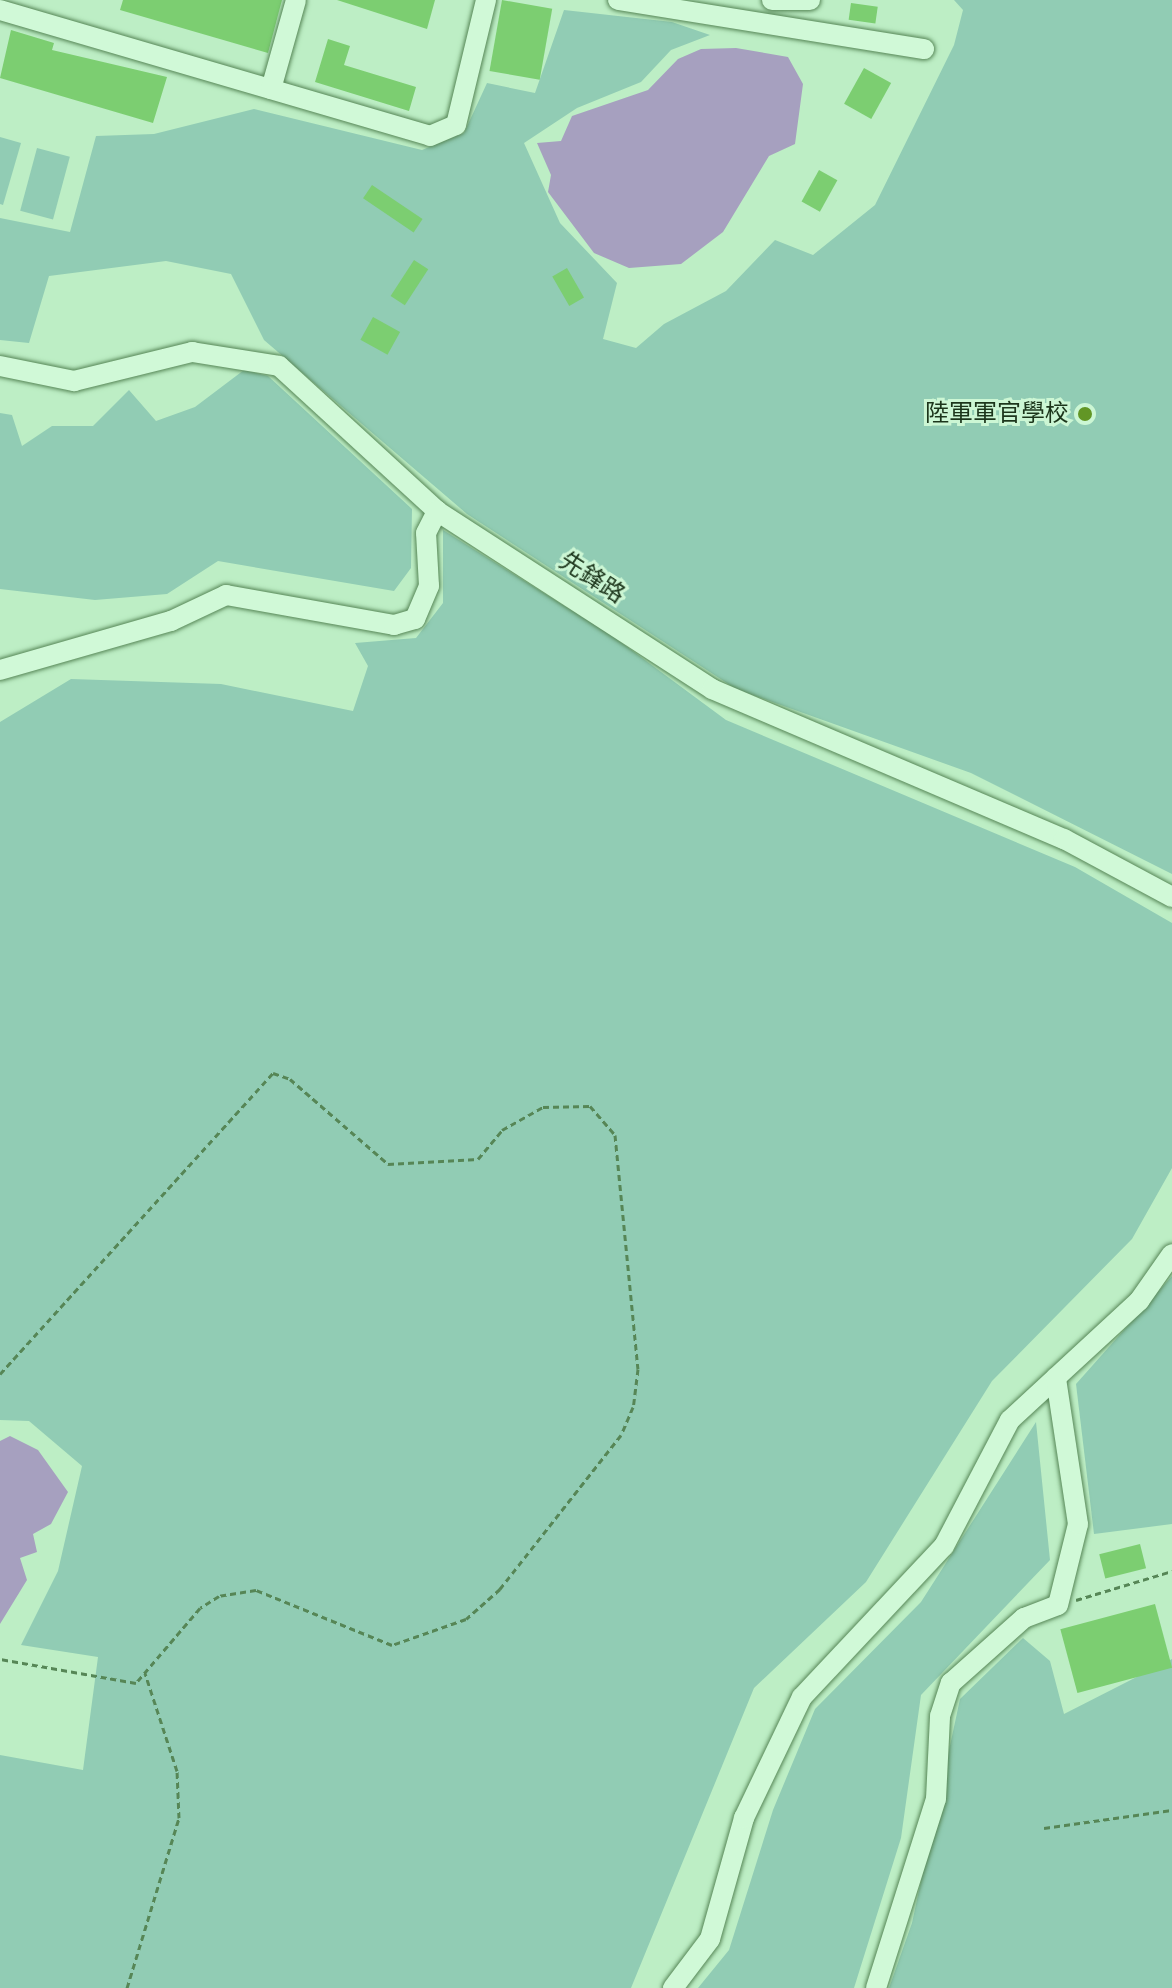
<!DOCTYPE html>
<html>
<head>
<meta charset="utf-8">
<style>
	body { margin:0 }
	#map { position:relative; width:1172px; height:1988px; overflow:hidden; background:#bdeec5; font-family:"Times New Roman","Noto Sans TC",serif }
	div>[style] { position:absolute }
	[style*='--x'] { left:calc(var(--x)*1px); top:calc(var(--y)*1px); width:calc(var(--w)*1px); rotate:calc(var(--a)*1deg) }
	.green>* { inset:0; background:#91ccb4; transform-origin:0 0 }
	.water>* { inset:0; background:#a6a0bf }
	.building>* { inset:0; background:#7cce71; transform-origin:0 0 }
	.path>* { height:3px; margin-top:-1.5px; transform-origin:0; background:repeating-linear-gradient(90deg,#568656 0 6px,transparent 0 10px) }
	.roads { filter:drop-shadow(0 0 2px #568656) drop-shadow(0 0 2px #568656) }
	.minor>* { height:20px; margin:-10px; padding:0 10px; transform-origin:10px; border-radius:10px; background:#d0f9d7 }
	.dots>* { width:22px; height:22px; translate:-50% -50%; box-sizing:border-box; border:4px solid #ccf6d4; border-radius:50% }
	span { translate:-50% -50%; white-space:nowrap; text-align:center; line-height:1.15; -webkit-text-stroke:6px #ccf6d4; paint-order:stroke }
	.poi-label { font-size:24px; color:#1c351b }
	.right { translate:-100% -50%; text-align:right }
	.street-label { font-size:24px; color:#1c351b }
</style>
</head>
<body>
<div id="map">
	<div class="green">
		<div style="clip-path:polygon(954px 0,1172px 0,1172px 874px,971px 773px,736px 689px,467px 514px,264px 340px,231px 274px,166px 261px,49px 276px,29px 343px,0 340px,0 218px,70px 232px,96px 136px,154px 134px,254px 109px,422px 150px,464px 133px,487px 83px,535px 93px,564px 10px,672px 22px,710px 35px,671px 50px,641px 82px,577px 108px,524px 143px,560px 223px,617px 283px,603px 339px,636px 348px,664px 324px,726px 291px,775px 240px,813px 255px,875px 205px,954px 45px,963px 10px)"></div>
		<div style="clip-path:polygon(0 137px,21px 143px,3px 205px,0 204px)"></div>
		<div style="left:37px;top:148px;width:34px;height:65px;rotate:15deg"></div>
		<div style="clip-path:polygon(244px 370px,268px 376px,412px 509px,411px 568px,394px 591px,218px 561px,167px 594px,95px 600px,0 589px,0 413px,12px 415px,22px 446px,52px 426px,93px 426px,129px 390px,156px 421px,195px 407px)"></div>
		<div style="clip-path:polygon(443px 530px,611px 635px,726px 720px,1075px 867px,1172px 923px,1172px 1168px,1132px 1239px,992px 1381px,866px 1582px,754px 1688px,631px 1988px,0 1988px,0 1755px,83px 1770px,98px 1657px,21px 1645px,58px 1571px,82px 1466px,29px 1421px,0 1420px,0 722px,71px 679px,221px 684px,353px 711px,368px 666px,355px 643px,416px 638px,443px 603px)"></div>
		<div style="clip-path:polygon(1172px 1276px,1172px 1524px,1094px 1534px,1076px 1384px)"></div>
		<div style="clip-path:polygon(1036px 1422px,1050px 1560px,921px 1695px,901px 1838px,854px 1988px,698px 1988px,729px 1950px,773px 1810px,815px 1709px,921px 1602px)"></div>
		<div style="clip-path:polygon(1023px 1638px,1050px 1661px,1064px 1714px,1172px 1659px,1172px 1988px,889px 1988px,912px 1923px,960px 1699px)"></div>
	</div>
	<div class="water">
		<div style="clip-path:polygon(736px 48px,788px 57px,803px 84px,795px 144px,769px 156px,723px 232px,681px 264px,629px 268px,594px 253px,548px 192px,551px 175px,537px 143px,561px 141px,572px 116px,648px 90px,678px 59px,701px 49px)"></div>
		<div style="clip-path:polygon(10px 1436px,38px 1450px,68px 1492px,51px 1524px,33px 1534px,37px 1552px,20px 1558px,27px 1580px,0 1624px,0 1441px)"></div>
	</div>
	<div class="building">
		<div style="clip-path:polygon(123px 0,282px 0,268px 53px,120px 10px)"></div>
		<div style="clip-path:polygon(337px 0,435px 0,427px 29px)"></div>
		<div style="left:502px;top:0;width:51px;height:72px;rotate:10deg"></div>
		<div style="left:851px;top:3px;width:27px;height:17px;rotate:8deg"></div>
		<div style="clip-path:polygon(11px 30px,54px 43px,52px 50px,167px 77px,153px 123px,0 78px)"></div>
		<div style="clip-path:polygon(328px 39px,350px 46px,344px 65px,416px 87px,409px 111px,315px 82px)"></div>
		<div style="left:864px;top:68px;width:31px;height:41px;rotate:29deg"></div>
		<div style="left:819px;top:170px;width:21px;height:36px;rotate:29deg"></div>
		<div style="left:372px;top:185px;width:61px;height:16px;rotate:34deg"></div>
		<div style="left:414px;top:260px;width:17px;height:43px;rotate:33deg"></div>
		<div style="left:567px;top:268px;width:34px;height:17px;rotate:60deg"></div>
		<div style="left:373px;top:317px;width:31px;height:26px;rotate:29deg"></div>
		<div style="left:1140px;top:1544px;width:25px;height:42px;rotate:76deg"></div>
		<div style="left:1155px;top:1604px;width:66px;height:98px;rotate:75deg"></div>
	</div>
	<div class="path">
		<div style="--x:0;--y:1374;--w:406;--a:-47.8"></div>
		<div style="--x:273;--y:1073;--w:18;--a:19"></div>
		<div style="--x:290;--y:1079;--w:130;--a:40.9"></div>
		<div style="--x:388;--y:1164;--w:90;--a:-3.2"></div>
		<div style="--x:478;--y:1159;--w:38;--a:-50"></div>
		<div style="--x:502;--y:1130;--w:47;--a:-29.3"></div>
		<div style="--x:543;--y:1107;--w:47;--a:-1.2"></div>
		<div style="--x:590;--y:1106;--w:38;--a:49"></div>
		<div style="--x:615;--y:1135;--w:235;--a:84.4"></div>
		<div style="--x:638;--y:1369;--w:38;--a:97"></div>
		<div style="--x:633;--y:1407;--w:30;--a:113"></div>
		<div style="--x:621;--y:1435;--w:196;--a:128.2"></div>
		<div style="--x:500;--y:1589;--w:45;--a:138.6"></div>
		<div style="--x:466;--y:1619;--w:78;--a:160.6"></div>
		<div style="--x:392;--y:1645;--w:147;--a:-158"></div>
		<div style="--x:256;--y:1590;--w:37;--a:171"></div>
		<div style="--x:219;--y:1596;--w:22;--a:148"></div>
		<div style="--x:200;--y:1608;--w:99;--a:130.5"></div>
		<div style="--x:136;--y:1683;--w:138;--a:-170"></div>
		<div style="--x:1076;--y:1600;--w:100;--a:-16.8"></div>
		<div style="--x:1044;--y:1828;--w:129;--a:-8"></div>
		<div style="--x:127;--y:1988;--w:178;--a:-73"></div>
		<div style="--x:179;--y:1818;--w:47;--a:-92.4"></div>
		<div style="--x:177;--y:1771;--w:103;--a:-108.1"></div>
	</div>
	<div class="roads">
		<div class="minor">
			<div style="--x:618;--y:0;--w:310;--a:9.1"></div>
			<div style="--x:772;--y:0;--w:38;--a:0"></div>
			<div style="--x:0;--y:10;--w:448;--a:16.3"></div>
			<div style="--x:430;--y:136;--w:28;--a:-23"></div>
			<div style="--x:456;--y:125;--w:129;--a:-76.5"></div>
			<div style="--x:271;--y:89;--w:92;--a:-74.3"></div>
			<div style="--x:0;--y:366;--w:76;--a:11.5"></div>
			<div style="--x:74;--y:381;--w:122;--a:-13.8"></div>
			<div style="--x:192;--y:352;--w:88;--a:9.1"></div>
			<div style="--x:279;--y:366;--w:214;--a:42.5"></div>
			<div style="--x:437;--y:511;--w:328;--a:32.9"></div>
			<div style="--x:712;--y:689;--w:383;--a:23.1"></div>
			<div style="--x:1064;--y:839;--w:123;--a:28.2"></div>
			<div style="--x:0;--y:670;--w:178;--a:-16"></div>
			<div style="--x:171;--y:621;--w:61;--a:-25.3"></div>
			<div style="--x:226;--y:595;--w:171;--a:10.1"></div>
			<div style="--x:394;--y:625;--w:22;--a:-16"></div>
			<div style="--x:415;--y:619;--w:36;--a:-67"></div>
			<div style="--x:429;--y:586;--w:53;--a:-93.2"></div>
			<div style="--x:426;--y:533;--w:25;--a:-63"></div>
			<div style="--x:673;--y:1988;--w:61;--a:-52.9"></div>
			<div style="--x:710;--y:1939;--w:126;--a:-74.3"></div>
			<div style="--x:744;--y:1818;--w:134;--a:-64.4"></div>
			<div style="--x:802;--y:1697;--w:207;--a:-46.8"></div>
			<div style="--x:944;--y:1546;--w:142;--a:-62.4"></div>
			<div style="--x:1010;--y:1420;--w:176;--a:-42.7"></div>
			<div style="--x:1139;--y:1301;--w:57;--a:-54.9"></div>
			<div style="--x:876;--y:1988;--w:198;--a:-72.4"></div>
			<div style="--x:936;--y:1799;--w:83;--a:-87.2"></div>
			<div style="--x:940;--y:1716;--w:35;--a:-72"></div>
			<div style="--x:951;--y:1683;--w:98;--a:-41.7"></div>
			<div style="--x:1024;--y:1618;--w:36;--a:-21"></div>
			<div style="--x:1058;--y:1605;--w:83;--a:-76.1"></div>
			<div style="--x:1078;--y:1524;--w:148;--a:-98.6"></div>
		</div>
	</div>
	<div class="dots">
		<div style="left:1085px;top:414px;background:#629625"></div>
	</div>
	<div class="poi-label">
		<span class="right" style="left:1069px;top:414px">陸軍軍官學校</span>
	</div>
	<div class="street-label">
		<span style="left:592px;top:578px;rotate:33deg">先鋒路</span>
	</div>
</div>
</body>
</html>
